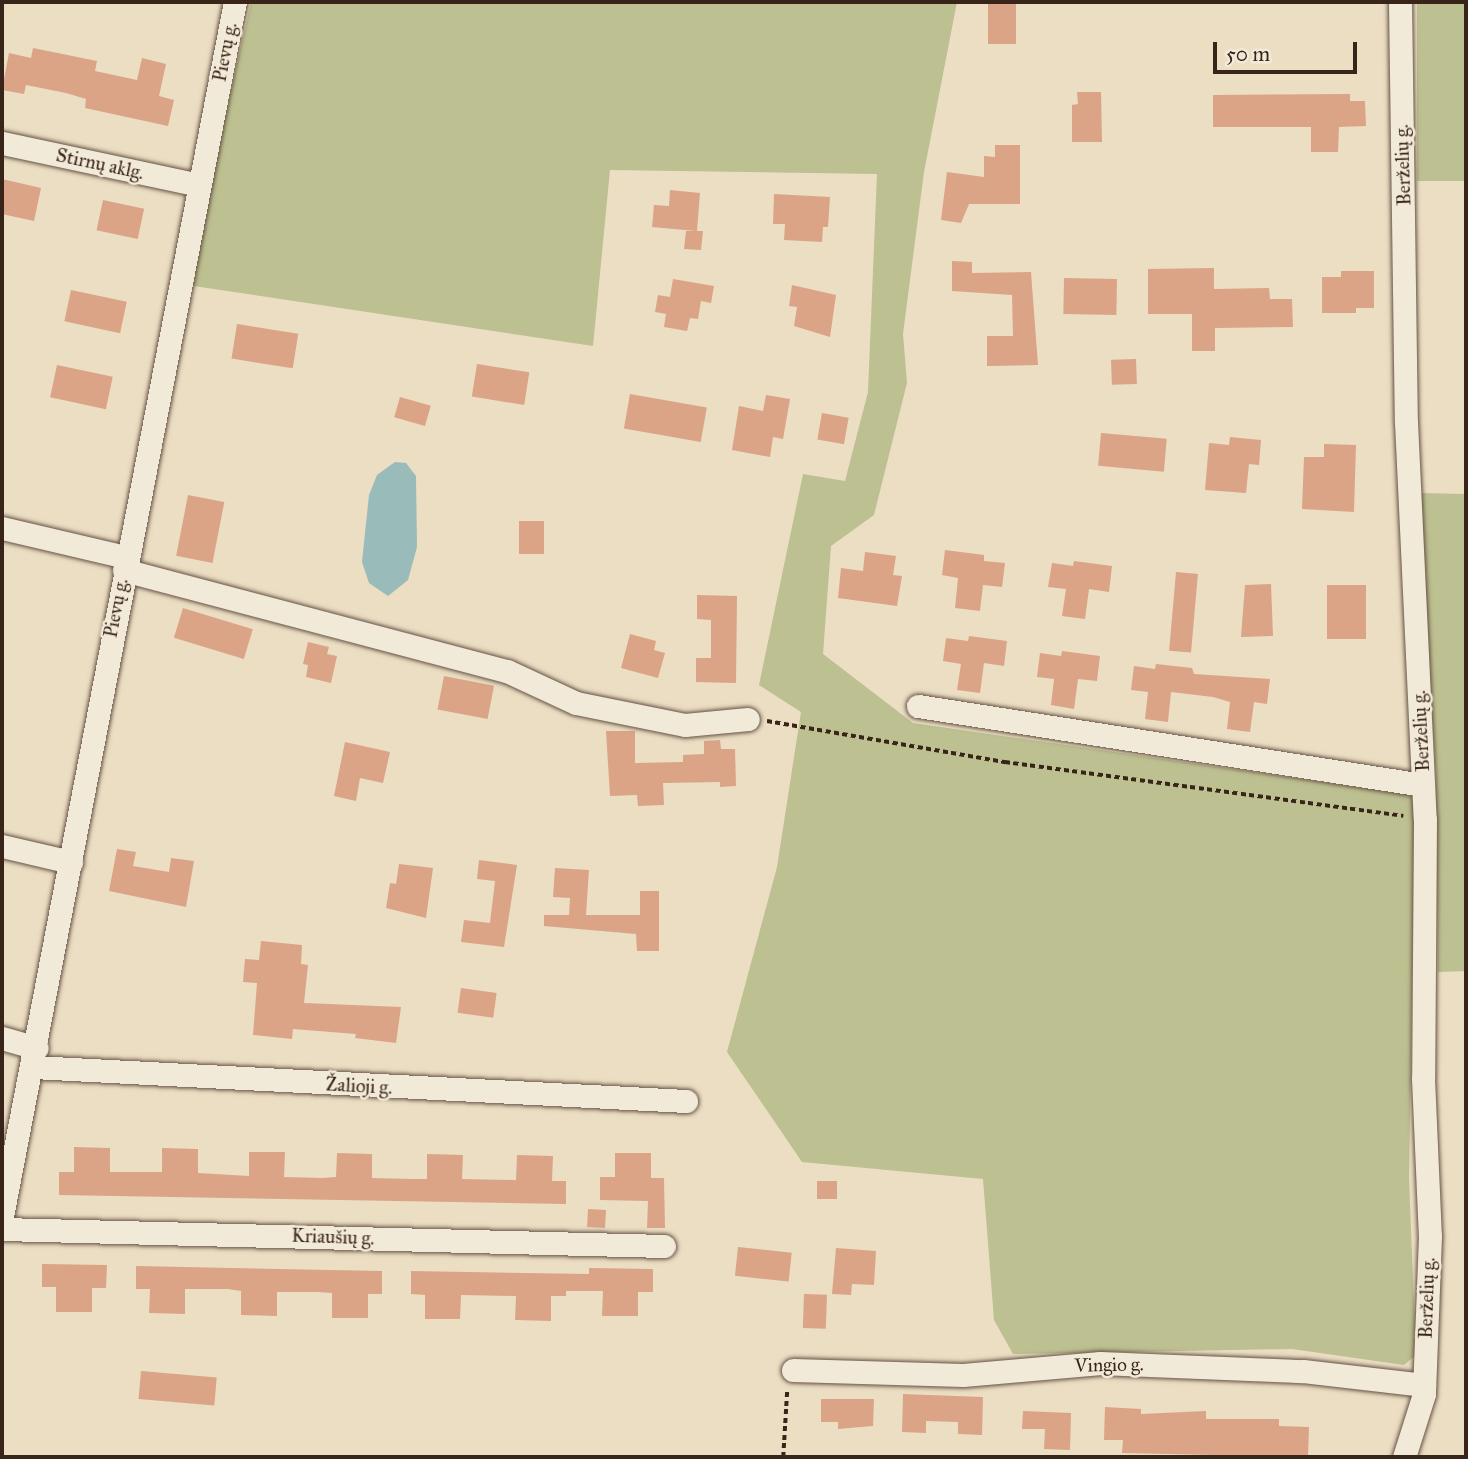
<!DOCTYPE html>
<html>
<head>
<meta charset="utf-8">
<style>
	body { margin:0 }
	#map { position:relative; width:1468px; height:1459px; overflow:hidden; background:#ebdec3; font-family:"IM FELL Great Primer",serif }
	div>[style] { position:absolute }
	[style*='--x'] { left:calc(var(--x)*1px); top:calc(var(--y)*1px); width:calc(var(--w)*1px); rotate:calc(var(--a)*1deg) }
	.green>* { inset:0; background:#bdc090; transform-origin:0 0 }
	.water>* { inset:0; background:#99bbb9 }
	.building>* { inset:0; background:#dba487; transform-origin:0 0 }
	.path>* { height:3.5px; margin-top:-1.75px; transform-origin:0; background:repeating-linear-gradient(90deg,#392419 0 5px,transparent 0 8.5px) }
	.roads { filter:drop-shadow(0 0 2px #665244) drop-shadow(0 0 2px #665244) }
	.street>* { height:23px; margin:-11.5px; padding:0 11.5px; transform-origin:11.5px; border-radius:11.5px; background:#f2ead8 }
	span { translate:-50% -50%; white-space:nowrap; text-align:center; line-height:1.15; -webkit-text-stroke:5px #f2ead8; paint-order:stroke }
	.street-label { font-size:19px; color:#392419 }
	.frame { position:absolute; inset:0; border:4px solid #392419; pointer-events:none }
	.scale { position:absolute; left:1213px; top:42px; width:144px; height:32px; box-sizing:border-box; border:4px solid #392419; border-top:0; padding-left:9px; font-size:21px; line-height:24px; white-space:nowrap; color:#392419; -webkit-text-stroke:5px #f2ead8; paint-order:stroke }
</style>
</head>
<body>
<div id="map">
	<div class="green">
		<div style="clip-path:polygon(251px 2px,957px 2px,924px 172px,903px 334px,907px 383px,874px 515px,831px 546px,823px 654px,913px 723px,1405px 794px,1415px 799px,1409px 1179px,1416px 1355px,1404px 1365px,1292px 1349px,1013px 1354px,994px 1320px,983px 1179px,802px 1162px,727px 1052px,777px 867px,801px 712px,759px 685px,803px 474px,845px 481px,868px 392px,877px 174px,610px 170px,593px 346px,187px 285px)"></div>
		<div style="left:1417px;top:2px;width:49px;height:179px"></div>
		<div style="clip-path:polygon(1418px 493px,1466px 494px,1466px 971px,1438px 972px,1436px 776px)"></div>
	</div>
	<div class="water">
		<div style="clip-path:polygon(395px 462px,406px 463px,416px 476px,417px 547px,408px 580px,388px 596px,369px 583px,362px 562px,369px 495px,377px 475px)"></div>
	</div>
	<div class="building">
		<div style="left:988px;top:2px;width:28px;height:42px"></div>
		<div style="clip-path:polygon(33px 48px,97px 61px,95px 71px,137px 80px,142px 58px,166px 64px,159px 96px,174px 100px,168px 126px,85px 108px,86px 99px,66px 93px,26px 85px,24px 94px,2px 90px,9px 53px,31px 58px)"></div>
		<div style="clip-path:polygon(1077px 92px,1101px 92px,1102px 142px,1072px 142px,1072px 105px,1078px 104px)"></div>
		<div style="clip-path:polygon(1350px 94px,1350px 101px,1365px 101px,1366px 126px,1339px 127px,1338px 152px,1311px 152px,1311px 127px,1213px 127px,1213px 95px)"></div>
		<div style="clip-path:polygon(995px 145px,1020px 145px,1020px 204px,969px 204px,961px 223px,941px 220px,947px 172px,984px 177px,984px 156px,995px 157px)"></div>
		<div style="clip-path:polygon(2px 179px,41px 188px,34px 221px,2px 214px)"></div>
		<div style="clip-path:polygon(670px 190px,700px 193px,697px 231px,703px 231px,701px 250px,684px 249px,686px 231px,696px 231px,652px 227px,654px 205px,669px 206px)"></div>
		<div style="clip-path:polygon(774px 194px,830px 197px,828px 227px,823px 227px,822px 242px,784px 240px,785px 224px,773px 224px)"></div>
		<div style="left:103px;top:200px;width:42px;height:31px;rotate:12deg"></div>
		<div style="clip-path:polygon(952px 261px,972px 262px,972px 273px,1031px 272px,1038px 365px,987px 366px,987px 336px,1013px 336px,1012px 295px,952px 291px)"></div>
		<div style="clip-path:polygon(1214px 268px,1214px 289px,1269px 288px,1270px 299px,1292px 299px,1293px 327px,1215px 328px,1215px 351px,1192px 351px,1192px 314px,1148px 314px,1148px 269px)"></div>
		<div style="clip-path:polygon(1341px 271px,1374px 271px,1374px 308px,1356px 308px,1356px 313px,1322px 313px,1322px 277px,1341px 277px)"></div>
		<div style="left:1064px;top:278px;width:53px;height:36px;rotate:1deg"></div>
		<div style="clip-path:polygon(673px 279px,714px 286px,711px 303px,701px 301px,698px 319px,690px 318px,687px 331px,664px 327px,666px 314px,655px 312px,658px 295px,670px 297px)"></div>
		<div style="clip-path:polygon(792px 285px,836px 295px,830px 337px,794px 326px,797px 307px,789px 306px)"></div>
		<div style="left:71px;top:290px;width:57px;height:32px;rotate:12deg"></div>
		<div style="left:237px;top:324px;width:62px;height:35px;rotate:9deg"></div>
		<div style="left:1136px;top:359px;width:25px;height:25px;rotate:88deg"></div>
		<div style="left:477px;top:364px;width:53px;height:33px;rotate:9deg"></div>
		<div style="left:57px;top:365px;width:57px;height:33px;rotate:12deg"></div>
		<div style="left:630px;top:394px;width:78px;height:35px;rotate:10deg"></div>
		<div style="clip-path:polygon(766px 395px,790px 399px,783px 439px,773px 437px,770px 457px,732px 450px,739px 406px,763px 411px)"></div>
		<div style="left:400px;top:397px;width:32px;height:21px;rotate:16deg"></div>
		<div style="left:822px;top:413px;width:27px;height:27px;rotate:10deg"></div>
		<div style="left:1101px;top:433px;width:66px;height:33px;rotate:5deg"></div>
		<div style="clip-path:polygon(1230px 437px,1261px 440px,1259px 465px,1249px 464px,1246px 493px,1205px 490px,1209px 443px,1229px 445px)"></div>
		<div style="clip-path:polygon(1324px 444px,1356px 445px,1354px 512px,1302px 509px,1304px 457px,1324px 457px)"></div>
		<div style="left:188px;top:495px;width:37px;height:62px;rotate:11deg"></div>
		<div style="left:519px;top:521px;width:25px;height:33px"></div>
		<div style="clip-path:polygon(945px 550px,984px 555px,984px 561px,1005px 563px,1002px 587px,983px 585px,980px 611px,955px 608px,958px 578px,942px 575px)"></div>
		<div style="clip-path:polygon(865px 552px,896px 556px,893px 575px,902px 576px,897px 606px,838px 598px,841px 568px,863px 571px)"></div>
		<div style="clip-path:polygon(1074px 561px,1112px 566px,1109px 592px,1089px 589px,1085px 619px,1062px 616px,1066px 589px,1048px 587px,1052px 563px,1073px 566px)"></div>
		<div style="left:1176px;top:572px;width:22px;height:79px;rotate:5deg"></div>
		<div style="clip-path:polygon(1271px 584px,1273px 636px,1241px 637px,1245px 585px)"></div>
		<div style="left:1327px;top:585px;width:39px;height:54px"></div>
		<div style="clip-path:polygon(697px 595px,737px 596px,736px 683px,696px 682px,696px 658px,711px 658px,711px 620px,697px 619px)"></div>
		<div style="left:183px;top:608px;width:73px;height:31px;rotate:17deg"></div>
		<div style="clip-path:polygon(630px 634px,656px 641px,654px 650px,665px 653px,658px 678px,621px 668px)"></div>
		<div style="clip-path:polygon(969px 636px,1007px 641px,1004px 666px,984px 663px,980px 693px,957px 690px,961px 664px,943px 661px,946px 638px,968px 641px)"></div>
		<div style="clip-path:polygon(308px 642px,329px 647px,327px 654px,337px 656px,331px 683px,306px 677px,308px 665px,303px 664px)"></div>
		<div style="clip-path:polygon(1062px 651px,1100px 656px,1097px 681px,1078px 679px,1074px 709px,1051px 705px,1054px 679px,1037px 677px,1040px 653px,1061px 656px)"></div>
		<div style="clip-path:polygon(1156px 664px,1192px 668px,1194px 674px,1270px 679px,1267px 704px,1254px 702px,1250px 732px,1227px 729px,1230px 702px,1213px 697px,1171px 692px,1168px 722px,1145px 719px,1148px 692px,1131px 690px,1134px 666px,1155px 669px)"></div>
		<div style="left:444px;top:676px;width:51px;height:34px;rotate:11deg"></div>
		<div style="clip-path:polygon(606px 731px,635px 731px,635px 763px,683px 762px,683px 755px,704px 754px,704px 741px,720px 740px,721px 749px,735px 749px,736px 786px,720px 787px,720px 782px,663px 783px,664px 805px,638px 806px,637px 795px,610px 796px)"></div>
		<div style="clip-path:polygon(345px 742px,390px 752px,383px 783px,360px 778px,356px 801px,334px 796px)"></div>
		<div style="clip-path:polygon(117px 849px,136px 852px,133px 866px,169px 872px,171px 858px,194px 861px,186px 907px,109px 891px)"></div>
		<div style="clip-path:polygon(479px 860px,517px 865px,504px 947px,461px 942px,464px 920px,490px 923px,495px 881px,477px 879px)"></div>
		<div style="clip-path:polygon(399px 864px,433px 868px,426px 918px,386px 908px,390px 883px,396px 884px)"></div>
		<div style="clip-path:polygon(555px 868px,589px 870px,586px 915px,640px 915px,640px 891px,659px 891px,659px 951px,637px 951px,636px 934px,544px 926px,544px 915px,569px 915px,570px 898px,553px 897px)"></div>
		<div style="clip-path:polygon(261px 941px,302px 945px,301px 964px,308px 965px,304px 1003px,401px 1007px,396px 1043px,355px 1038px,356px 1034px,293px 1029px,292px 1039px,253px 1035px,257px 983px,243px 982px,245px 959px,259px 960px)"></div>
		<div style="left:461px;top:988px;width:36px;height:25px;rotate:8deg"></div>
		<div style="clip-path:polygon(74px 1147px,110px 1148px,110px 1172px,162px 1172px,162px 1148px,198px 1149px,198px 1173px,249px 1176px,249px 1152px,285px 1152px,284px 1177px,322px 1178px,336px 1177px,337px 1153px,372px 1154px,372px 1178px,412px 1179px,427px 1179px,427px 1154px,463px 1155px,462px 1179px,516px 1180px,517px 1155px,553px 1156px,552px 1181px,566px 1181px,566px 1204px,59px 1195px,59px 1172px,74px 1172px)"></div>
		<div style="clip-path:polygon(615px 1153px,651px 1153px,651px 1178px,664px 1178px,665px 1228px,647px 1228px,648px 1201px,600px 1200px,600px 1177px,615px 1177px)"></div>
		<div style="left:817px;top:1181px;width:20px;height:18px"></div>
		<div style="left:588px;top:1209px;width:18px;height:18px;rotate:3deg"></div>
		<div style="left:738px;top:1247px;width:54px;height:29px;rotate:6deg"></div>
		<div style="clip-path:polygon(836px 1248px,876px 1251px,874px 1285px,852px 1284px,851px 1295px,832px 1294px)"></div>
		<div style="clip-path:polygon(42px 1264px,107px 1265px,106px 1288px,92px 1288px,92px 1312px,56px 1312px,56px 1287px,42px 1287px)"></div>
		<div style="clip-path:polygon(136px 1266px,382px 1271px,382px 1294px,368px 1294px,368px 1318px,332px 1318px,332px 1293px,318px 1292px,277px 1292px,277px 1316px,241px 1315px,241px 1291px,228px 1289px,185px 1289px,185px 1314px,149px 1313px,150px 1289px,136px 1289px)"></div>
		<div style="clip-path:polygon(589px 1268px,653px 1269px,653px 1292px,638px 1292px,638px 1316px,602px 1316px,603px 1291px,566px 1291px,566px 1296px,551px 1296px,551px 1321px,515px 1320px,516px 1296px,461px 1295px,460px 1319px,425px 1319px,425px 1295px,411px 1294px,411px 1271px,589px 1274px)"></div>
		<div style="left:804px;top:1294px;width:23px;height:34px;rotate:2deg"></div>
		<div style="left:141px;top:1371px;width:76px;height:28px;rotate:5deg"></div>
		<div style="clip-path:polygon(903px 1394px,983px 1397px,982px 1435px,958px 1434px,958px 1422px,926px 1421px,926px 1433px,902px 1432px)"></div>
		<div style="clip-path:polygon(821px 1399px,874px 1399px,873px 1426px,838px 1429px,838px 1422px,821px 1422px)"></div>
		<div style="clip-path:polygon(1105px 1407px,1141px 1409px,1141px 1414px,1206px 1411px,1206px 1419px,1279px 1419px,1279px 1426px,1309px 1427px,1308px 1457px,1122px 1453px,1123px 1440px,1104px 1440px)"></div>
		<div style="clip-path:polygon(1023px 1411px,1071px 1413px,1070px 1450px,1044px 1449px,1045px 1429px,1022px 1429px)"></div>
	</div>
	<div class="path">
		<div style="--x:767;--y:721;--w:242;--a:9.8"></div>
		<div style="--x:1005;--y:762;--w:402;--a:7.7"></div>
		<div style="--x:783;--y:1457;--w:67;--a:-86.6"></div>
	</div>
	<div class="roads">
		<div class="street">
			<div style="--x:1400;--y:2;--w:420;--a:89.2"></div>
			<div style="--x:1406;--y:422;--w:397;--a:87.3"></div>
			<div style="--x:1425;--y:819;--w:259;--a:90.4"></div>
			<div style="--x:1423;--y:1078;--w:158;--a:87.5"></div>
			<div style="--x:1430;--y:1236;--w:158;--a:92.2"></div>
			<div style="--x:1424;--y:1394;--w:66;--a:107.6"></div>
			<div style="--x:2;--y:143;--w:201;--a:12"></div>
			<div style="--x:2;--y:528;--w:127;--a:13.2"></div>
			<div style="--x:124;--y:570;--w:396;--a:14.8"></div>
			<div style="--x:507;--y:671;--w:76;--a:24.9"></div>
			<div style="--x:576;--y:703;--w:111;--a:11.4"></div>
			<div style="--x:685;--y:725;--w:63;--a:-5.4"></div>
			<div style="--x:918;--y:706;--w:511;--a:8.89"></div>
			<div style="--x:2;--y:846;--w:71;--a:13.1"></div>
			<div style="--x:2;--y:1038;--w:36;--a:16"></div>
			<div style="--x:33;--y:1067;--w:654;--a:2.98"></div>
			<div style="--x:2;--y:1216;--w:1236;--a:-79.14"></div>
			<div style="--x:2;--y:1229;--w:662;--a:1.47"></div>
			<div style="--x:793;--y:1370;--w:170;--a:1.7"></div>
			<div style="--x:963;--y:1375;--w:138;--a:-5"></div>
			<div style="--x:1100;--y:1363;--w:203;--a:2.3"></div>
			<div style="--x:1303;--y:1371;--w:122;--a:6.6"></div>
		</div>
	</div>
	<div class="street-label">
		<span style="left:225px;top:52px;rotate:-79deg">Pievų g.</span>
		<span style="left:100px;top:164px;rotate:12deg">Stirnų aklg.</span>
		<span style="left:1403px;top:165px;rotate:-92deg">Berželių g.</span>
		<span style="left:116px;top:608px;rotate:-79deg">Pievų g.</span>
		<span style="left:1421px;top:731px;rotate:-93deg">Berželių g.</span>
		<span style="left:359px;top:1086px;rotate:3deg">Žalioji g.</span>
		<span style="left:333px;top:1237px;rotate:2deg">Kriaušių g.</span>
		<span style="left:1427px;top:1298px;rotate:-88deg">Berželių g.</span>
		<span style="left:1109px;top:1365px;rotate:-1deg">Vingio g.</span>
	</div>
	<div class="frame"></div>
	<div class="scale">50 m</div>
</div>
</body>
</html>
